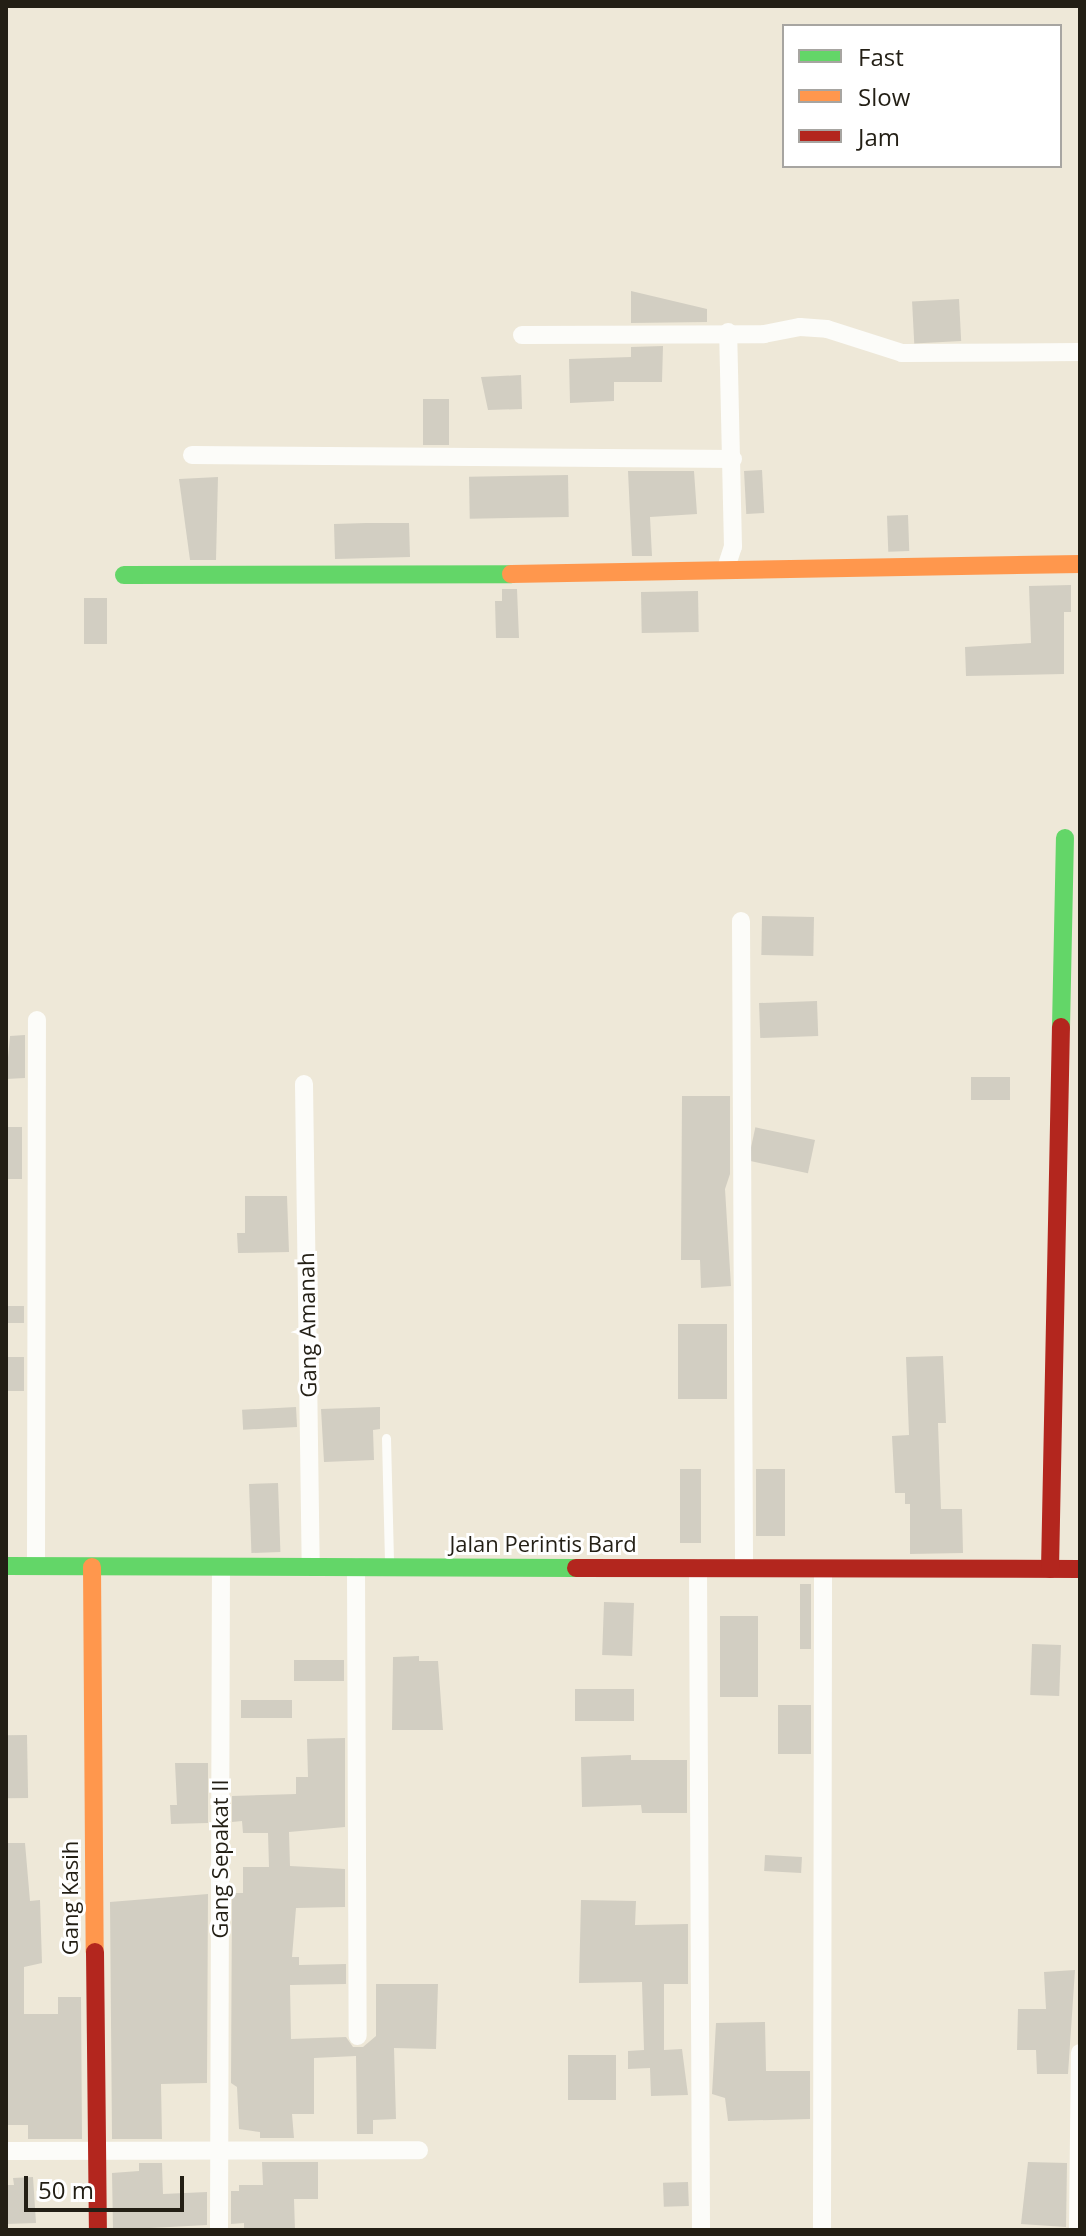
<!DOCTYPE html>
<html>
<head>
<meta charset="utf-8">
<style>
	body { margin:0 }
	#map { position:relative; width:1086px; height:2236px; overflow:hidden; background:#eee8d8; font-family:"Open Sans",sans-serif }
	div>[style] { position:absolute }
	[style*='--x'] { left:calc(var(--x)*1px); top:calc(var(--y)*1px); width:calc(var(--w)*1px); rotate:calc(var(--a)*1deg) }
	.building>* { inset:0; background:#d2cec2; transform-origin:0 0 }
	.lane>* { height:9px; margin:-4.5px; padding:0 4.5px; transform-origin:4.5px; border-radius:4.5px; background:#fcfcf9 }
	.street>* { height:18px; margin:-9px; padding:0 9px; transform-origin:9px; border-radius:9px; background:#fcfcf9 }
	.fast>* { height:18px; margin:-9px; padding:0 9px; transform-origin:9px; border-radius:9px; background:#63d668 }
	.slow>* { height:18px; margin:-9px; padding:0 9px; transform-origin:9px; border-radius:9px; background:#ff974d }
	.jam>* { height:18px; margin:-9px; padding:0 9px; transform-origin:9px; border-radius:9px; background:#b3261e }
	span { translate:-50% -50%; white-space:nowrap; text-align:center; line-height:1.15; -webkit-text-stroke:6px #fff; paint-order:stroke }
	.street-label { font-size:22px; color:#231f15 }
	.frame { position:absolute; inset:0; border:8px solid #231f15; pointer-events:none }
	.legend { position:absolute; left:782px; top:24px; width:280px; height:144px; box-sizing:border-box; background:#fff; border:2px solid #a7a5a1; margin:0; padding:10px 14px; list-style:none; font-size:24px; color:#231f15 }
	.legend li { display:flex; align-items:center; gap:16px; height:40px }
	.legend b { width:40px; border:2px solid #a7a5a1 }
	.scale { position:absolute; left:24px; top:2176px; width:160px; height:36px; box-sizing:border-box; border:4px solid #231f15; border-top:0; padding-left:10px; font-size:24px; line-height:28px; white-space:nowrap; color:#231f15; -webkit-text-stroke:6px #fff; paint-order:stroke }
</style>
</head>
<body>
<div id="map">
	<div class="building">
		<div style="clip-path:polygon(631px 291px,707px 309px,707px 322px,631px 323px)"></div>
		<div style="left:959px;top:299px;width:42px;height:47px;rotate:87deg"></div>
		<div style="clip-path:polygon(663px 346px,662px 382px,614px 382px,614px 401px,570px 403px,569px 359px,631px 357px,631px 347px)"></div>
		<div style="clip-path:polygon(521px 375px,522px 409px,488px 410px,481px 377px)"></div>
		<div style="left:423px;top:399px;width:26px;height:46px"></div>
		<div style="left:762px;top:470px;width:43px;height:18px;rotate:87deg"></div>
		<div style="clip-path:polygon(628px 471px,694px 471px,697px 514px,650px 517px,652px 556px,632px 556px)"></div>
		<div style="left:568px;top:475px;width:42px;height:99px;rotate:89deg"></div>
		<div style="clip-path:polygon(218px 477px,216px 560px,190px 560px,179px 479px)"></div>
		<div style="left:908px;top:515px;width:36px;height:21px;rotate:88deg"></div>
		<div style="clip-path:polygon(366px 523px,409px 523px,410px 557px,335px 559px,334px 524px)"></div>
		<div style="clip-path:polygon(1071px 585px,1071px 612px,1064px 612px,1064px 674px,966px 676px,965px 647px,1031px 643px,1029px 586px)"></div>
		<div style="clip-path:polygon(502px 589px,517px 589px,519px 638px,496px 638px,495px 601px,502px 601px)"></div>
		<div style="left:698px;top:591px;width:41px;height:57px;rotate:89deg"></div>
		<div style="left:84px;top:598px;width:23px;height:46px"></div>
		<div style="left:762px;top:916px;width:52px;height:39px;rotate:1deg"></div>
		<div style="left:817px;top:1001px;width:35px;height:58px;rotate:88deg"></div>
		<div style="clip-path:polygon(25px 1035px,25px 1078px,6px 1079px,10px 1036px)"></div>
		<div style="left:1010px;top:1077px;width:23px;height:39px;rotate:90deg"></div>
		<div style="clip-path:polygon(682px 1096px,730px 1096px,730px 1174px,725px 1189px,731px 1286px,701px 1288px,700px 1260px,681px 1260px)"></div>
		<div style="left:6px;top:1127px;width:16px;height:52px"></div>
		<div style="left:815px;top:1140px;width:34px;height:61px;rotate:102deg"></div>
		<div style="clip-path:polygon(245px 1196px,287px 1196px,289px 1252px,238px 1253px,237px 1233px,245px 1233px)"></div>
		<div style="left:6px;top:1306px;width:18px;height:17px"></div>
		<div style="left:678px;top:1324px;width:49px;height:75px"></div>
		<div style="clip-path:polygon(943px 1356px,946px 1423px,938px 1423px,941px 1509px,962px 1509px,963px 1553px,910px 1554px,910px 1504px,905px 1504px,905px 1493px,895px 1493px,892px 1436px,909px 1435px,906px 1357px)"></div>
		<div style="left:6px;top:1357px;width:18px;height:34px"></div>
		<div style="left:296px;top:1407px;width:20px;height:54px;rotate:87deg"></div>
		<div style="clip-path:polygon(380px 1407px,380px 1429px,373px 1430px,374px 1460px,324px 1462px,321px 1409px)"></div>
		<div style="left:680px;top:1469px;width:21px;height:74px"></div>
		<div style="left:756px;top:1469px;width:29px;height:67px"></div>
		<div style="left:278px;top:1483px;width:69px;height:29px;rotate:88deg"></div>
		<div style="left:800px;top:1584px;width:11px;height:65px"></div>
		<div style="left:604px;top:1602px;width:30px;height:53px;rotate:2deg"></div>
		<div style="left:720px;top:1616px;width:38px;height:81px"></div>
		<div style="left:1032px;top:1644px;width:29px;height:51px;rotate:2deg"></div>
		<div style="clip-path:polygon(419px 1656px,419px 1661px,438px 1661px,443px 1730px,392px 1730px,393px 1657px)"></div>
		<div style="left:344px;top:1660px;width:21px;height:50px;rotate:90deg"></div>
		<div style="left:634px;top:1689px;width:32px;height:59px;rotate:90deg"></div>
		<div style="left:292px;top:1700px;width:18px;height:51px;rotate:90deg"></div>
		<div style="left:778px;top:1705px;width:33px;height:49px"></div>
		<div style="left:27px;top:1735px;width:63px;height:21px;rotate:89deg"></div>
		<div style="clip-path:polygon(345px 1738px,345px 1827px,289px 1832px,290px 1866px,345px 1869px,345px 1907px,296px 1908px,292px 1957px,299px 1957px,299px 1965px,346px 1964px,346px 1984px,290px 1985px,291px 2039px,346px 2037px,353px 2047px,363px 2047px,376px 2036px,376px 1984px,438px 1984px,436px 2049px,394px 2048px,396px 2119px,373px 2120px,373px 2134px,357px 2134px,356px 2056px,314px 2058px,314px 2114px,292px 2114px,294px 2138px,260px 2138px,260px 2132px,239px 2129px,237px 2087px,231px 2083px,232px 1893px,243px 1893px,243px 1867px,269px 1867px,268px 1833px,243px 1833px,242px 1821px,232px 1822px,232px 1796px,296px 1794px,296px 1777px,308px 1777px,307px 1739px)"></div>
		<div style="clip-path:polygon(631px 1755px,631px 1760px,687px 1760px,687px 1813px,642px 1813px,641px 1805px,582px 1807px,581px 1757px)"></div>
		<div style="clip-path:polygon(175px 1763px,208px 1763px,208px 1823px,171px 1824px,170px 1805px,177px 1805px)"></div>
		<div style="clip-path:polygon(6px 1843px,25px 1843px,30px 1901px,40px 1900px,42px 1963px,24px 1967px,24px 2014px,58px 2014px,58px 1997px,81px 1997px,82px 2139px,28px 2139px,28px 2125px,6px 2125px)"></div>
		<div style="left:765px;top:1855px;width:37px;height:16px;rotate:3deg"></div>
		<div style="clip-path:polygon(208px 1894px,207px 2083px,161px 2084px,162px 2139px,112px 2139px,110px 1902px)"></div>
		<div style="clip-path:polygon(581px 1900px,636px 1901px,635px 1925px,688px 1924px,688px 1984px,664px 1984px,664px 2050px,682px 2049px,688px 2095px,651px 2096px,650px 2068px,628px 2069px,628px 2051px,644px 2050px,642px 1982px,579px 1983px)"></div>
		<div style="clip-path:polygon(1075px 1970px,1068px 2074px,1037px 2074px,1036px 2050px,1017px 2050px,1018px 2009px,1046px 2009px,1044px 1972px)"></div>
		<div style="clip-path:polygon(765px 2022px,766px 2071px,810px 2071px,810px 2119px,728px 2121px,725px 2098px,712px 2094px,716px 2023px)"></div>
		<div style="left:568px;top:2055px;width:48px;height:45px"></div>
		<div style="clip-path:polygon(262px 2162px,318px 2162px,318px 2199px,294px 2199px,295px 2230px,244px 2230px,244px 2223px,231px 2224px,231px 2191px,239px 2191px,239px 2185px,263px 2185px)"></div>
		<div style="clip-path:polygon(1028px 2162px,1067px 2163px,1066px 2227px,1021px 2224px)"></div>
		<div style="clip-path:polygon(139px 2163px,162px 2163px,163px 2194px,207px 2192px,207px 2225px,113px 2230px,112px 2173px,139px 2171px)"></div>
		<div style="clip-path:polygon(33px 2177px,36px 2223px,6px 2224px,6px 2185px,14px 2185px,13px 2178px)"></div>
		<div style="left:688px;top:2182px;width:24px;height:25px;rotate:88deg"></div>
	</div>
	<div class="lane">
		<div style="--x:386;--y:1438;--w:126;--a:88.6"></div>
	</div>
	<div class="street">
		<div style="--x:522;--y:335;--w:242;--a:-0.2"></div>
		<div style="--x:764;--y:334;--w:37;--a:-11"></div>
		<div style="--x:800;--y:327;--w:27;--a:4"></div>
		<div style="--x:827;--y:329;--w:79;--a:17.7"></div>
		<div style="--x:902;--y:353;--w:178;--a:-0.3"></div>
		<div style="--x:192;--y:455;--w:541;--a:0.42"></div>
		<div style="--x:726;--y:568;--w:22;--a:-72"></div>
		<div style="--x:733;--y:547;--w:215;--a:-91.3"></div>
		<div style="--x:741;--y:921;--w:647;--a:89.73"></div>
		<div style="--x:304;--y:1084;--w:483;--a:89.2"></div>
		<div style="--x:36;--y:1566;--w:546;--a:-89.9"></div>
		<div style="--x:356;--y:1567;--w:469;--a:89.8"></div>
		<div style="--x:698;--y:1568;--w:662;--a:89.74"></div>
		<div style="--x:6;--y:2151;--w:413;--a:-0.1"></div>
		<div style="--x:219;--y:2230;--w:663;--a:-89.83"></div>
		<div style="--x:822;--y:2230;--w:661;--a:-89.91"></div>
		<div style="--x:1078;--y:2230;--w:177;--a:-89.4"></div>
	</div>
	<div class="fast">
		<div style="--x:124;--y:575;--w:387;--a:-0.1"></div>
		<div style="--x:1061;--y:1027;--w:189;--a:-88.8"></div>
		<div style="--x:6;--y:1566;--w:570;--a:0.2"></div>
	</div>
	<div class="slow">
		<div style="--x:511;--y:574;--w:569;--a:-1.01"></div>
		<div style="--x:92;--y:1567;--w:385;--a:89.6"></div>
	</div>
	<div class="jam">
		<div style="--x:576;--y:1568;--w:504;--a:0.11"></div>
		<div style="--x:1050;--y:1569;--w:542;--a:-88.84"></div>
		<div style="--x:95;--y:1952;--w:278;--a:89.4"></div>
	</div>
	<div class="street-label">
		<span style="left:307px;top:1325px;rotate:-91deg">Gang Amanah</span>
		<span style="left:543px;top:1544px">Jalan Perintis Bard</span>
		<span style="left:220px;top:1859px;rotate:-90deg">Gang Sepakat II</span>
		<span style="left:70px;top:1898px;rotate:-90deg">Gang Kasih</span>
	</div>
	<div class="frame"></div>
	<ul class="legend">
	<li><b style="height:10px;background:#63d668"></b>Fast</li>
	<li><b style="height:10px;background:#ff974d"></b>Slow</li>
	<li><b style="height:10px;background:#b3261e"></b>Jam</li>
	</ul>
	<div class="scale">50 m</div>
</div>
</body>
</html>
